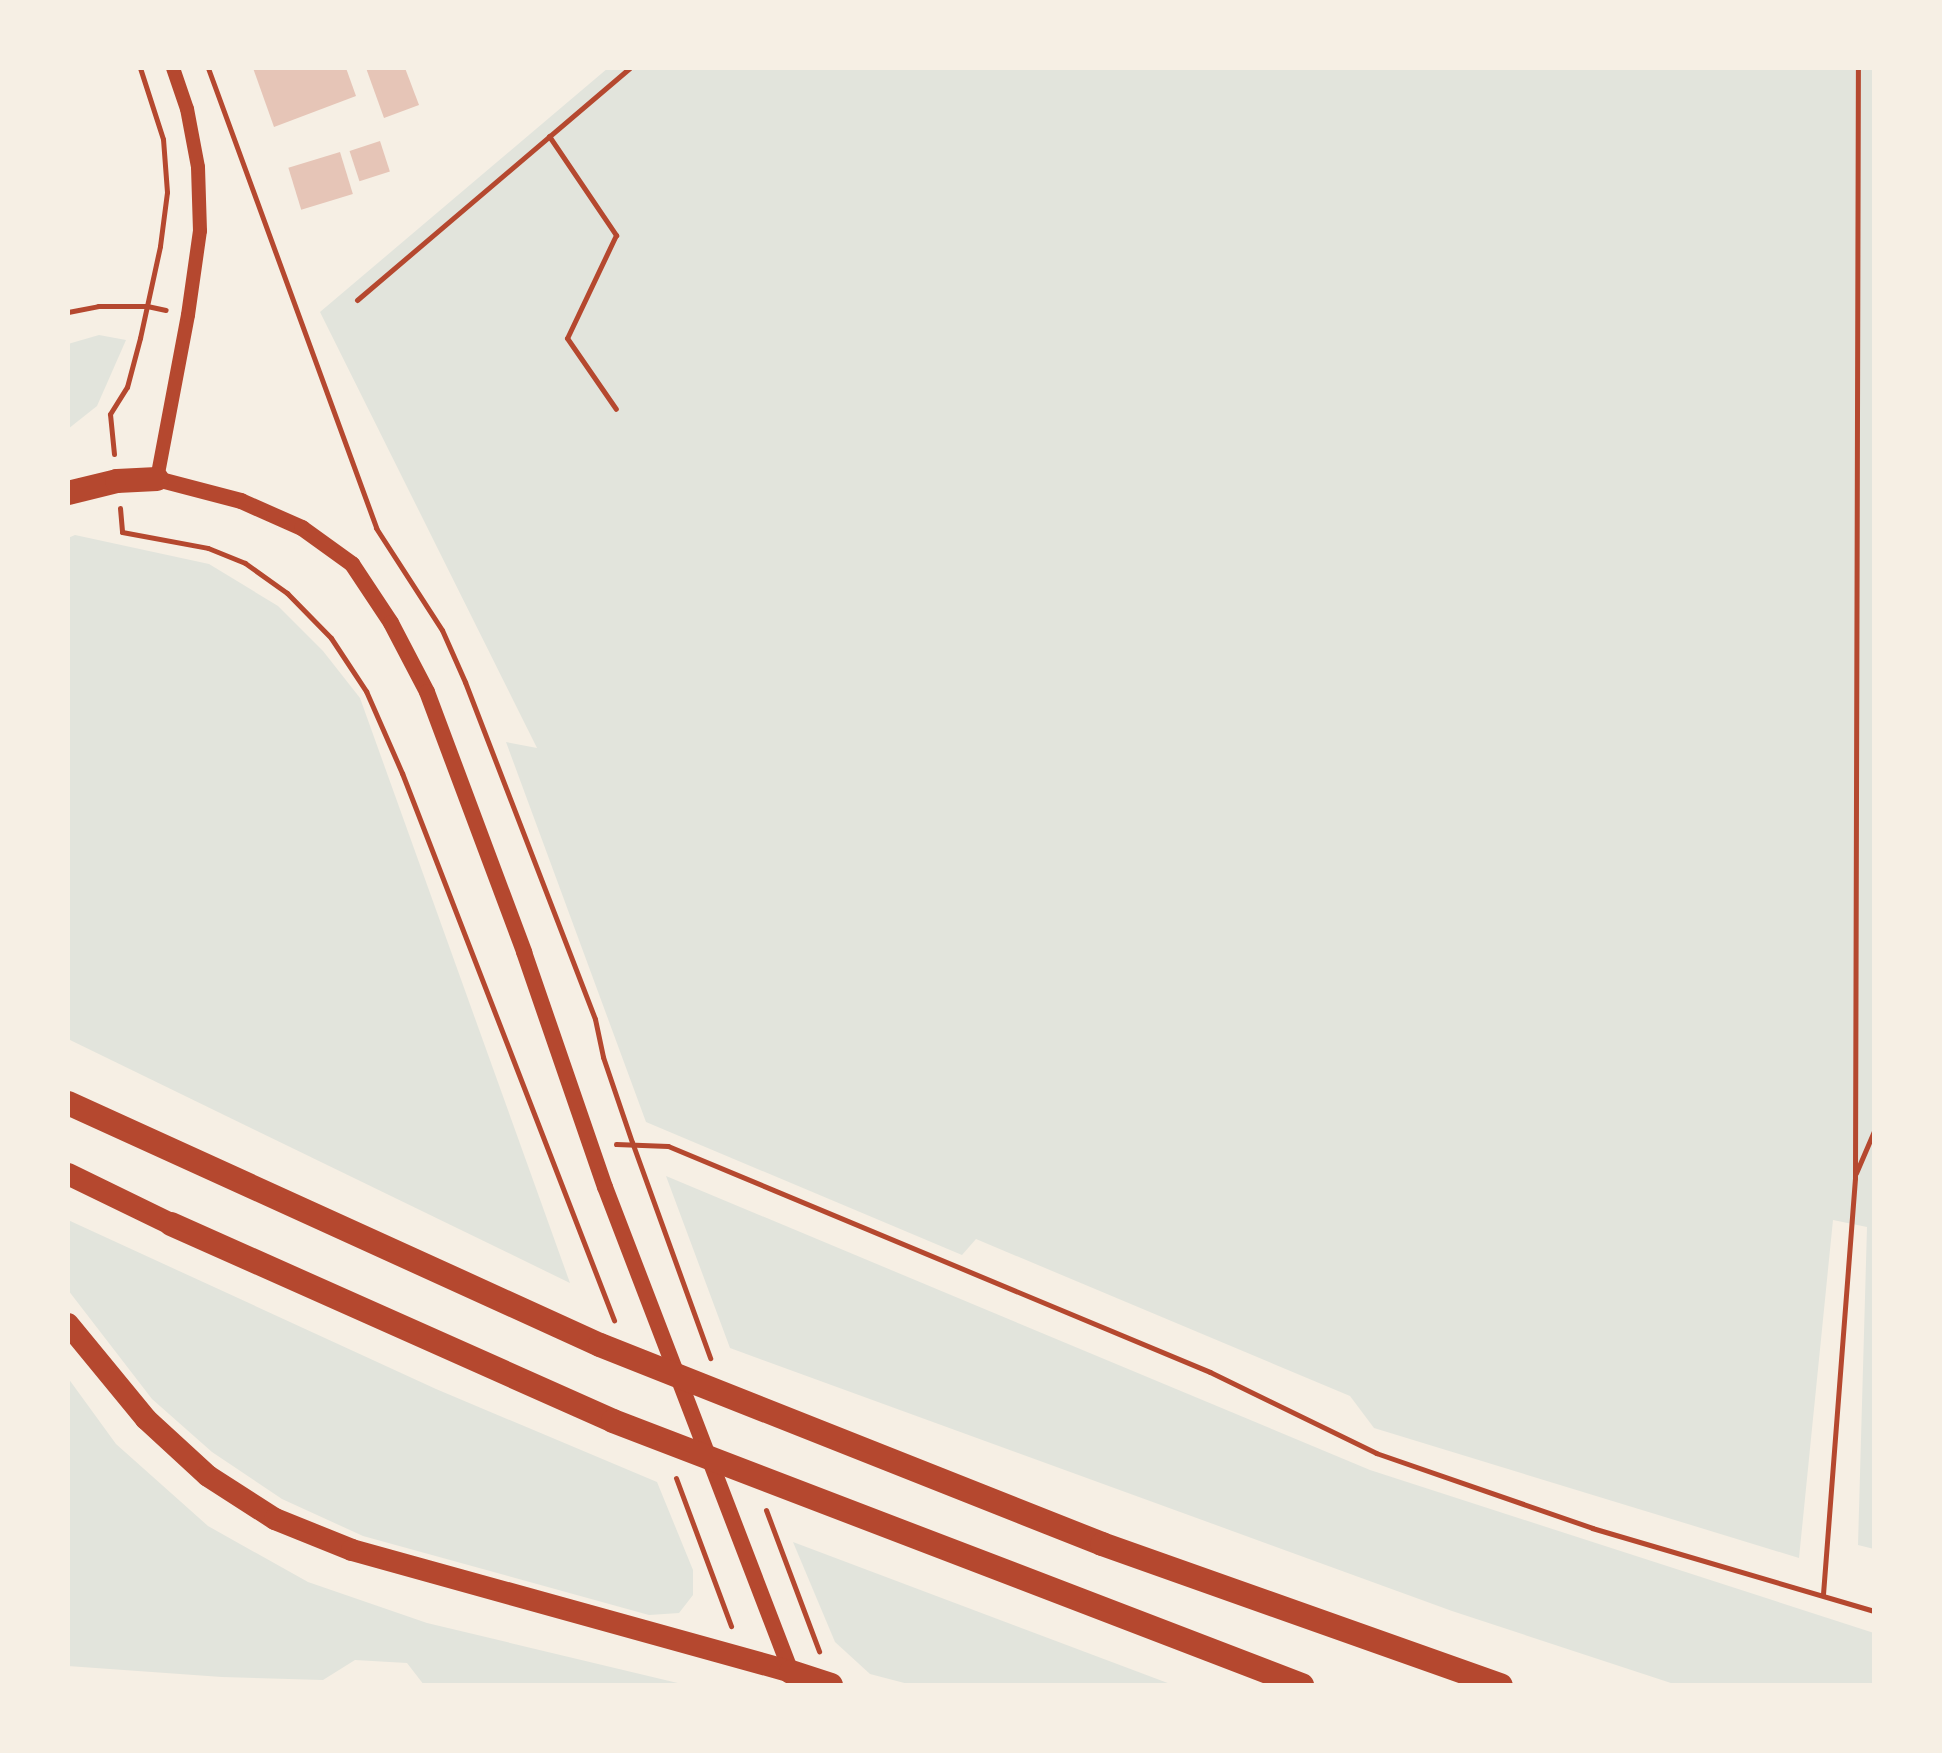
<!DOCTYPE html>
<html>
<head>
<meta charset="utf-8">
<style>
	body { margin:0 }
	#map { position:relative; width:1942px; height:1753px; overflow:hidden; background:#f6efe4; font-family:"Public Sans",sans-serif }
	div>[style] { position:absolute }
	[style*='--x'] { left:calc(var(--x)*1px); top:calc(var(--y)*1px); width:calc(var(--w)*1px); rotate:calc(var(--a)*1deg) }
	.green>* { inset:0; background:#e2e4dc }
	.building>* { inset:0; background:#e6c5b7; transform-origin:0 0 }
	.path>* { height:5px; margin:-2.5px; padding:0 2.5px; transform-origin:2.5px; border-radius:2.5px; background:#b5482f }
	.tertiary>* { height:14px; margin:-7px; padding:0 7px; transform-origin:7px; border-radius:7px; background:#b5482f }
	.secondary>* { height:16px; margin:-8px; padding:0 8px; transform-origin:8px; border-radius:8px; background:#b5482f }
	.trunk>* { height:22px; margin:-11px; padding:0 11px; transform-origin:11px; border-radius:11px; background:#b5482f }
	.motorway>* { height:24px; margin:-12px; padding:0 12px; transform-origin:12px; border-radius:12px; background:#b5482f }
	span { translate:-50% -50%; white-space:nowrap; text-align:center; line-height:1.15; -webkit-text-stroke:7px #f6efe4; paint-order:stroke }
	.frame { position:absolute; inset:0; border:70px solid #f6efe4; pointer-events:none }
</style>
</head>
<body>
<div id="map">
	<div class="green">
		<div style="clip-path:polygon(608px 68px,1874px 68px,1874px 1549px,1858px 1545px,1867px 1227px,1833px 1220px,1799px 1558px,1374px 1428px,1350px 1396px,976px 1239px,962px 1255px,646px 1122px,506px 742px,537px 748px,320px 312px)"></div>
		<div style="clip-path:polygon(99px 335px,126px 340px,97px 406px,68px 429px,68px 344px)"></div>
		<div style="clip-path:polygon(75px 535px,209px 564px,278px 606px,323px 651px,360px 698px,570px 1283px,68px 1039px,68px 538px)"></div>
		<div style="clip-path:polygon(666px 1176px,1370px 1470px,1874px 1633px,1874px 1685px,1677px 1685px,1452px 1611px,730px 1348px)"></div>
		<div style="clip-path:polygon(68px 1220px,436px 1389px,657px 1482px,693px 1570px,693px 1595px,679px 1613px,649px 1615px,363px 1536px,282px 1499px,212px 1452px,152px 1399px,68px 1290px)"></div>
		<div style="clip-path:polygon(68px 1378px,116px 1444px,208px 1526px,308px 1582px,427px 1623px,686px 1685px,424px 1685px,407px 1663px,355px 1660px,323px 1680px,222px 1677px,68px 1666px)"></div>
		<div style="clip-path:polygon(793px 1542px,1173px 1685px,912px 1685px,870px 1674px,835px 1642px)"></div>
	</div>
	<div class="building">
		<div style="clip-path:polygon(253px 68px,346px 68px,356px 96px,274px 127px)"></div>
		<div style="clip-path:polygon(366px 68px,405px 68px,419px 105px,384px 118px)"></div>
		<div style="left:380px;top:141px;width:32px;height:32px;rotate:72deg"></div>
		<div style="left:340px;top:152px;width:44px;height:54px;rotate:73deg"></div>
	</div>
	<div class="path">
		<div style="--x:208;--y:68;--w:490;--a:69.9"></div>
		<div style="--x:376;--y:528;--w:121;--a:57.1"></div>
		<div style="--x:442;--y:630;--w:57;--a:66.1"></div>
		<div style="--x:465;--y:682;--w:361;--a:68.9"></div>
		<div style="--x:595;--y:1019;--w:39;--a:78"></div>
		<div style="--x:603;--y:1057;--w:90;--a:71.2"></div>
		<div style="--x:632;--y:1142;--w:230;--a:70.1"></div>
		<div style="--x:549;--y:136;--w:120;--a:55.9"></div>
		<div style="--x:616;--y:235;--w:114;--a:115.4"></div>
		<div style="--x:567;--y:338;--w:86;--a:55.4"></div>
		<div style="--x:357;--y:300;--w:358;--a:-40.4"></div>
		<div style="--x:68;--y:312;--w:31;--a:-11"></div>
		<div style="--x:98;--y:306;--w:49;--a:0"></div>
		<div style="--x:147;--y:306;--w:19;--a:12"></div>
		<div style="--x:114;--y:454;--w:40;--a:-95.7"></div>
		<div style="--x:110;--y:414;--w:32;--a:-58"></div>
		<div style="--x:127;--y:387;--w:51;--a:-75.1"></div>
		<div style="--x:140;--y:338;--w:94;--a:-77.7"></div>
		<div style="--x:160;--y:246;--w:54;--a:-82.6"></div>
		<div style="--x:167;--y:192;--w:53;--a:-94.3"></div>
		<div style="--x:163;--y:139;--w:75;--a:-107.9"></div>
		<div style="--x:120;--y:508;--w:24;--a:85"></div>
		<div style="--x:122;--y:532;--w:87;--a:10.5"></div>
		<div style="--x:208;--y:548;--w:40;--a:22"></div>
		<div style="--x:245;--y:563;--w:52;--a:35.5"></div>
		<div style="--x:287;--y:593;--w:63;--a:45.6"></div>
		<div style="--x:331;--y:638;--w:64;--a:56.6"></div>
		<div style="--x:366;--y:691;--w:90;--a:66.3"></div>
		<div style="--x:402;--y:773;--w:587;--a:68.82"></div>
		<div style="--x:616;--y:1144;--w:52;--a:2.2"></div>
		<div style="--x:668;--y:1146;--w:587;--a:22.63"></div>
		<div style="--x:1210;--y:1372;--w:185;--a:26"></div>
		<div style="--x:1376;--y:1453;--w:229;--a:19.1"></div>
		<div style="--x:1592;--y:1528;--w:294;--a:16.4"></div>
		<div style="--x:1856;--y:1173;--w:46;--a:-66.8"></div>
		<div style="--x:676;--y:1478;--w:158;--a:69.6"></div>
		<div style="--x:766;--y:1510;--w:151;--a:69.4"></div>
		<div style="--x:1823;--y:1594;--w:417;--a:-85.6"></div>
		<div style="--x:1855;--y:1178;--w:1110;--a:-89.85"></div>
	</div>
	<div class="tertiary">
		<div style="--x:157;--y:479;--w:167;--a:-79.3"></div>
		<div style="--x:188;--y:315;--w:85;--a:-81.9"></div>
		<div style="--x:200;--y:231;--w:64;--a:-91.8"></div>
		<div style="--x:198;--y:167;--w:59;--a:-100.7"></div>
		<div style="--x:187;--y:109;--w:43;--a:-108.9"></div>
	</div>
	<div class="secondary">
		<div style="--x:157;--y:479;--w:87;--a:14.7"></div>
		<div style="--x:241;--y:501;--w:67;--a:23.9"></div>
		<div style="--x:302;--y:528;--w:62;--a:35.8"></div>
		<div style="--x:352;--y:564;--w:71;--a:56.5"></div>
		<div style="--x:391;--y:623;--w:78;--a:62.4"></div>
		<div style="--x:427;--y:692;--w:278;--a:69.5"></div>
		<div style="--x:524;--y:952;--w:249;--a:71"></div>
		<div style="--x:605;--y:1187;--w:525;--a:69.01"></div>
	</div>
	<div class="trunk">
		<div style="--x:68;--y:1174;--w:114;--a:25.9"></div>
		<div style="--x:68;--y:1324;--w:123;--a:50.6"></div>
		<div style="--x:146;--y:1419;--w:84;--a:42.6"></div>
		<div style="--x:208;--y:1476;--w:80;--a:32.7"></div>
		<div style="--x:275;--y:1519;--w:83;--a:21.9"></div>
		<div style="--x:352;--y:1550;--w:456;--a:15.5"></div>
	</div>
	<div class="motorway">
		<div style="--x:68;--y:493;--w:50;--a:-13.8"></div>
		<div style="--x:117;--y:481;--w:40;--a:-2.9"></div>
		<div style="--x:68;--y:1103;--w:584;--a:24.46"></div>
		<div style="--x:600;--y:1345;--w:540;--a:21.62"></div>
		<div style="--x:1102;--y:1544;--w:423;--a:19.5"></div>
		<div style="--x:171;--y:1224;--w:484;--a:24"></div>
		<div style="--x:613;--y:1421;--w:738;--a:20.97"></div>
		<div style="--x:791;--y:1672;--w:42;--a:18"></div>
	</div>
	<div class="frame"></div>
</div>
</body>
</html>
